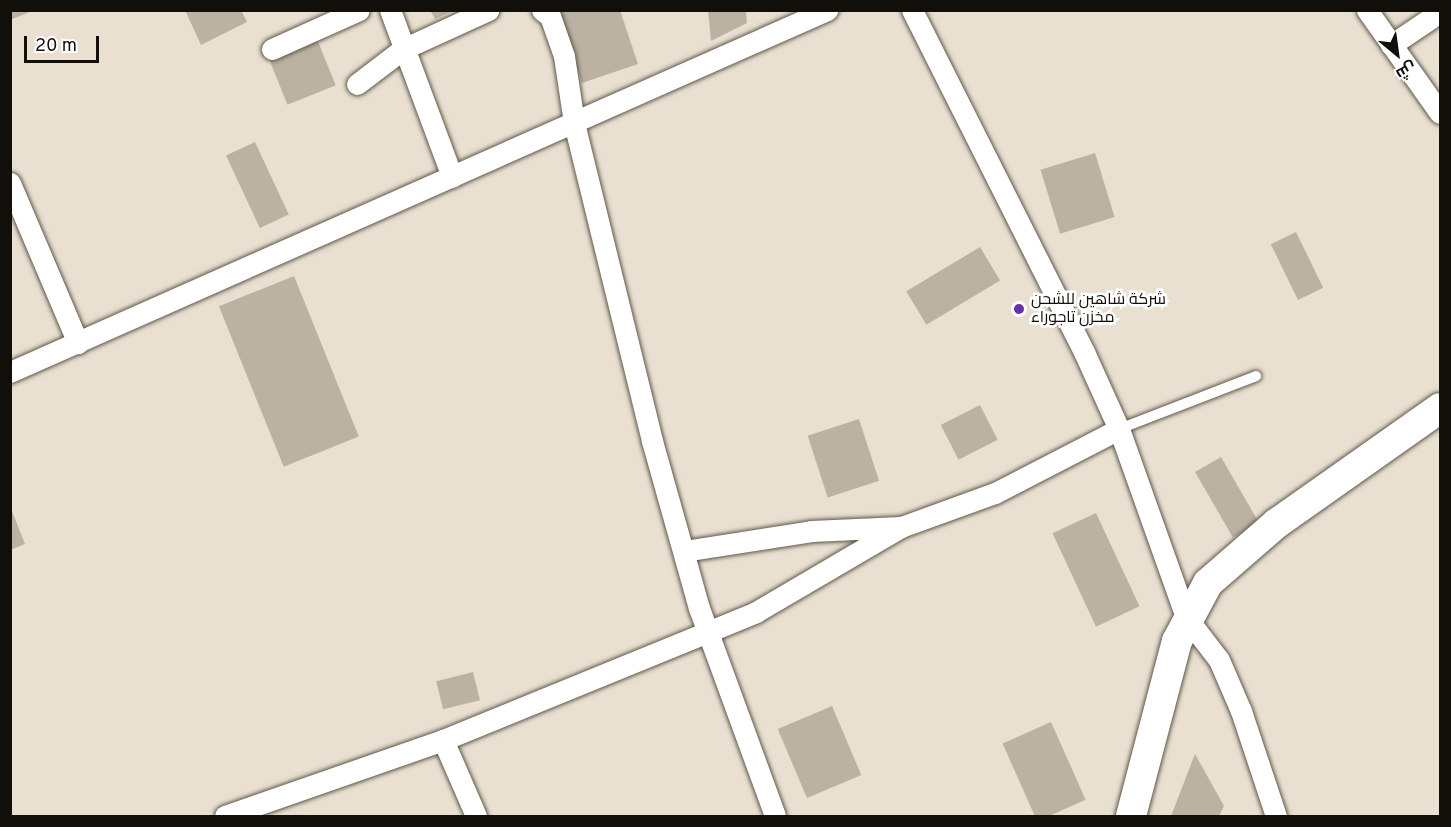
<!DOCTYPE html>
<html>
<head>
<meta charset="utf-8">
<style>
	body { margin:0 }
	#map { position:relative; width:1451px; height:827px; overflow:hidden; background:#e9e0d1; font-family:Overpass,Cairo,sans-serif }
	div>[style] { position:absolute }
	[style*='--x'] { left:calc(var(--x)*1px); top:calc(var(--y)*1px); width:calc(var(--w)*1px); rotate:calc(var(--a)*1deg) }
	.building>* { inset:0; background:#bbb2a3; transform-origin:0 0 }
	.roads { filter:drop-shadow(0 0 2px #5f574a) drop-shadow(0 0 2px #5f574a) }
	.lane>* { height:10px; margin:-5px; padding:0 5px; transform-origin:5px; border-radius:5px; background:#fff }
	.street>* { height:21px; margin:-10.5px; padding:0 10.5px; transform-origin:10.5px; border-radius:10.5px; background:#fff }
	.secondary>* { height:30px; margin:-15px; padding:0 15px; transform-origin:15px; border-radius:15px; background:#fff }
	.dots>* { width:16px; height:16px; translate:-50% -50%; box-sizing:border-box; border:3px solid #fff; border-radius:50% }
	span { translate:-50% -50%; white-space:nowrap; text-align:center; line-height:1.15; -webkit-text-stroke:5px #fff; paint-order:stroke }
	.poi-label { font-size:16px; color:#120f0a }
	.left { translate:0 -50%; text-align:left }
	.frame { position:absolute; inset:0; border:12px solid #120f0a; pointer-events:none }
	.north { position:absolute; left:1367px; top:24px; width:60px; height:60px; -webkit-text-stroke:4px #fff; paint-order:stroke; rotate:151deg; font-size:16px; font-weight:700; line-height:24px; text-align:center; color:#120f0a }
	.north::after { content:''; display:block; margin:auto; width:21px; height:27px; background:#120f0a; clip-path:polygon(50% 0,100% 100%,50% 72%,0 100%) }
	.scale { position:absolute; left:24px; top:36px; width:75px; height:27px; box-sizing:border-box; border:3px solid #120f0a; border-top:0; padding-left:8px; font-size:18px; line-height:21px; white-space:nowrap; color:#120f0a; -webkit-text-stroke:4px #fff; paint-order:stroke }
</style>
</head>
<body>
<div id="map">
	<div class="building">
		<div style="clip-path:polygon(10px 10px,30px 10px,30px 12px,10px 20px)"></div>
		<div style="clip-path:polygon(185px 10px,241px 10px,247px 22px,201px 45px)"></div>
		<div style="clip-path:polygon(430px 10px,455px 10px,435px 19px)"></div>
		<div style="clip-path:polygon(557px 10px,620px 10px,638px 64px,582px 83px)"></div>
		<div style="clip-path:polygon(708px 10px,746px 10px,747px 23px,711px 41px)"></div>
		<div style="left:317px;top:39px;width:50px;height:52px;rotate:68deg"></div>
		<div style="left:255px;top:142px;width:80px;height:32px;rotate:65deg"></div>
		<div style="left:1095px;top:153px;width:67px;height:57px;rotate:73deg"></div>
		<div style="left:1296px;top:232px;width:62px;height:28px;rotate:64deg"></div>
		<div style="left:980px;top:247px;width:39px;height:86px;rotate:59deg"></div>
		<div style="left:294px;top:276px;width:173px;height:81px;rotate:68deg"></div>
		<div style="left:980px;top:405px;width:39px;height:44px;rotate:63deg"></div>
		<div style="left:859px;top:419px;width:65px;height:54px;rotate:72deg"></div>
		<div style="left:1221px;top:457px;width:76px;height:30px;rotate:60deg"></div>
		<div style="clip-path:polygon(10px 506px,25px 544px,10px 550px)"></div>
		<div style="left:1096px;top:513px;width:103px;height:48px;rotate:65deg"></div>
		<div style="left:473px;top:672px;width:29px;height:38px;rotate:76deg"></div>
		<div style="left:832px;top:706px;width:75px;height:59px;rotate:67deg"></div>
		<div style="left:1051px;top:722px;width:85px;height:53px;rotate:66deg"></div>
		<div style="clip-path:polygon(1195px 754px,1224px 806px,1219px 816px,1171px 816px)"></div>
	</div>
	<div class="roads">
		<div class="lane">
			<div style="--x:1119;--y:429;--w:147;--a:-21.1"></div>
		</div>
		<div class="street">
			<div style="--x:390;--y:10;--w:178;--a:69.6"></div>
			<div style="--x:542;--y:10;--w:10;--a:37"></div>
			<div style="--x:550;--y:16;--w:42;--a:70.7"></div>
			<div style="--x:564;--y:56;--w:68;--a:81.5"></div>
			<div style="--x:574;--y:123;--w:327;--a:76.2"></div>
			<div style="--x:652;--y:441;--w:173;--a:74.3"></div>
			<div style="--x:699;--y:608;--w:221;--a:69.9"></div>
			<div style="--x:912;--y:10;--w:383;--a:63.3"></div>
			<div style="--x:1084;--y:352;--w:85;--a:65.6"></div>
			<div style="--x:1119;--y:429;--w:200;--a:70.4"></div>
			<div style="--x:1186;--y:617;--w:54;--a:52.5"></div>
			<div style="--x:1219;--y:660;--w:56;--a:66.7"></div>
			<div style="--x:1241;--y:711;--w:111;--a:71.6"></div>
			<div style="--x:1367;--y:10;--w:126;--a:54.7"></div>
			<div style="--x:1391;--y:45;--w:59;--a:-34"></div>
			<div style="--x:272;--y:49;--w:95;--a:-24.1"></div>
			<div style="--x:357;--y:84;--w:58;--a:-37.3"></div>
			<div style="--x:403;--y:49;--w:94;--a:-24.6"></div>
			<div style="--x:10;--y:183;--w:174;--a:67"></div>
			<div style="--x:10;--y:372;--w:894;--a:-23.9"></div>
			<div style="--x:684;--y:551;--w:129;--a:-8.9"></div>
			<div style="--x:811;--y:531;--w:90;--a:-2.5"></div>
			<div style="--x:443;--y:740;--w:83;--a:66.5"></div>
			<div style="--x:225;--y:816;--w:231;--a:-19.2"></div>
			<div style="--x:443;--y:740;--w:338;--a:-22.2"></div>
			<div style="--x:756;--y:612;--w:168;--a:-30.4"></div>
			<div style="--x:901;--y:527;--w:100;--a:-19.9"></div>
			<div style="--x:995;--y:493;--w:140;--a:-27.3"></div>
		</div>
		<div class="secondary">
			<div style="--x:1131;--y:816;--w:181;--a:-75.3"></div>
			<div style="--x:1177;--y:641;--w:66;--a:-61.9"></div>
			<div style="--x:1208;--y:583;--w:91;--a:-41"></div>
			<div style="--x:1277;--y:523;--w:199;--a:-35.2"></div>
		</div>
	</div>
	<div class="dots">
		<div style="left:1019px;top:309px;background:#6830a7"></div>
	</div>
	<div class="poi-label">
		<span class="left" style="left:1031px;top:309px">شركة شاهين للشحن<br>مخزن تاجوراء</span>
	</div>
	<div class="frame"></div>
	<div class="north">ش</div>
	<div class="scale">20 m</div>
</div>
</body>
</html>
